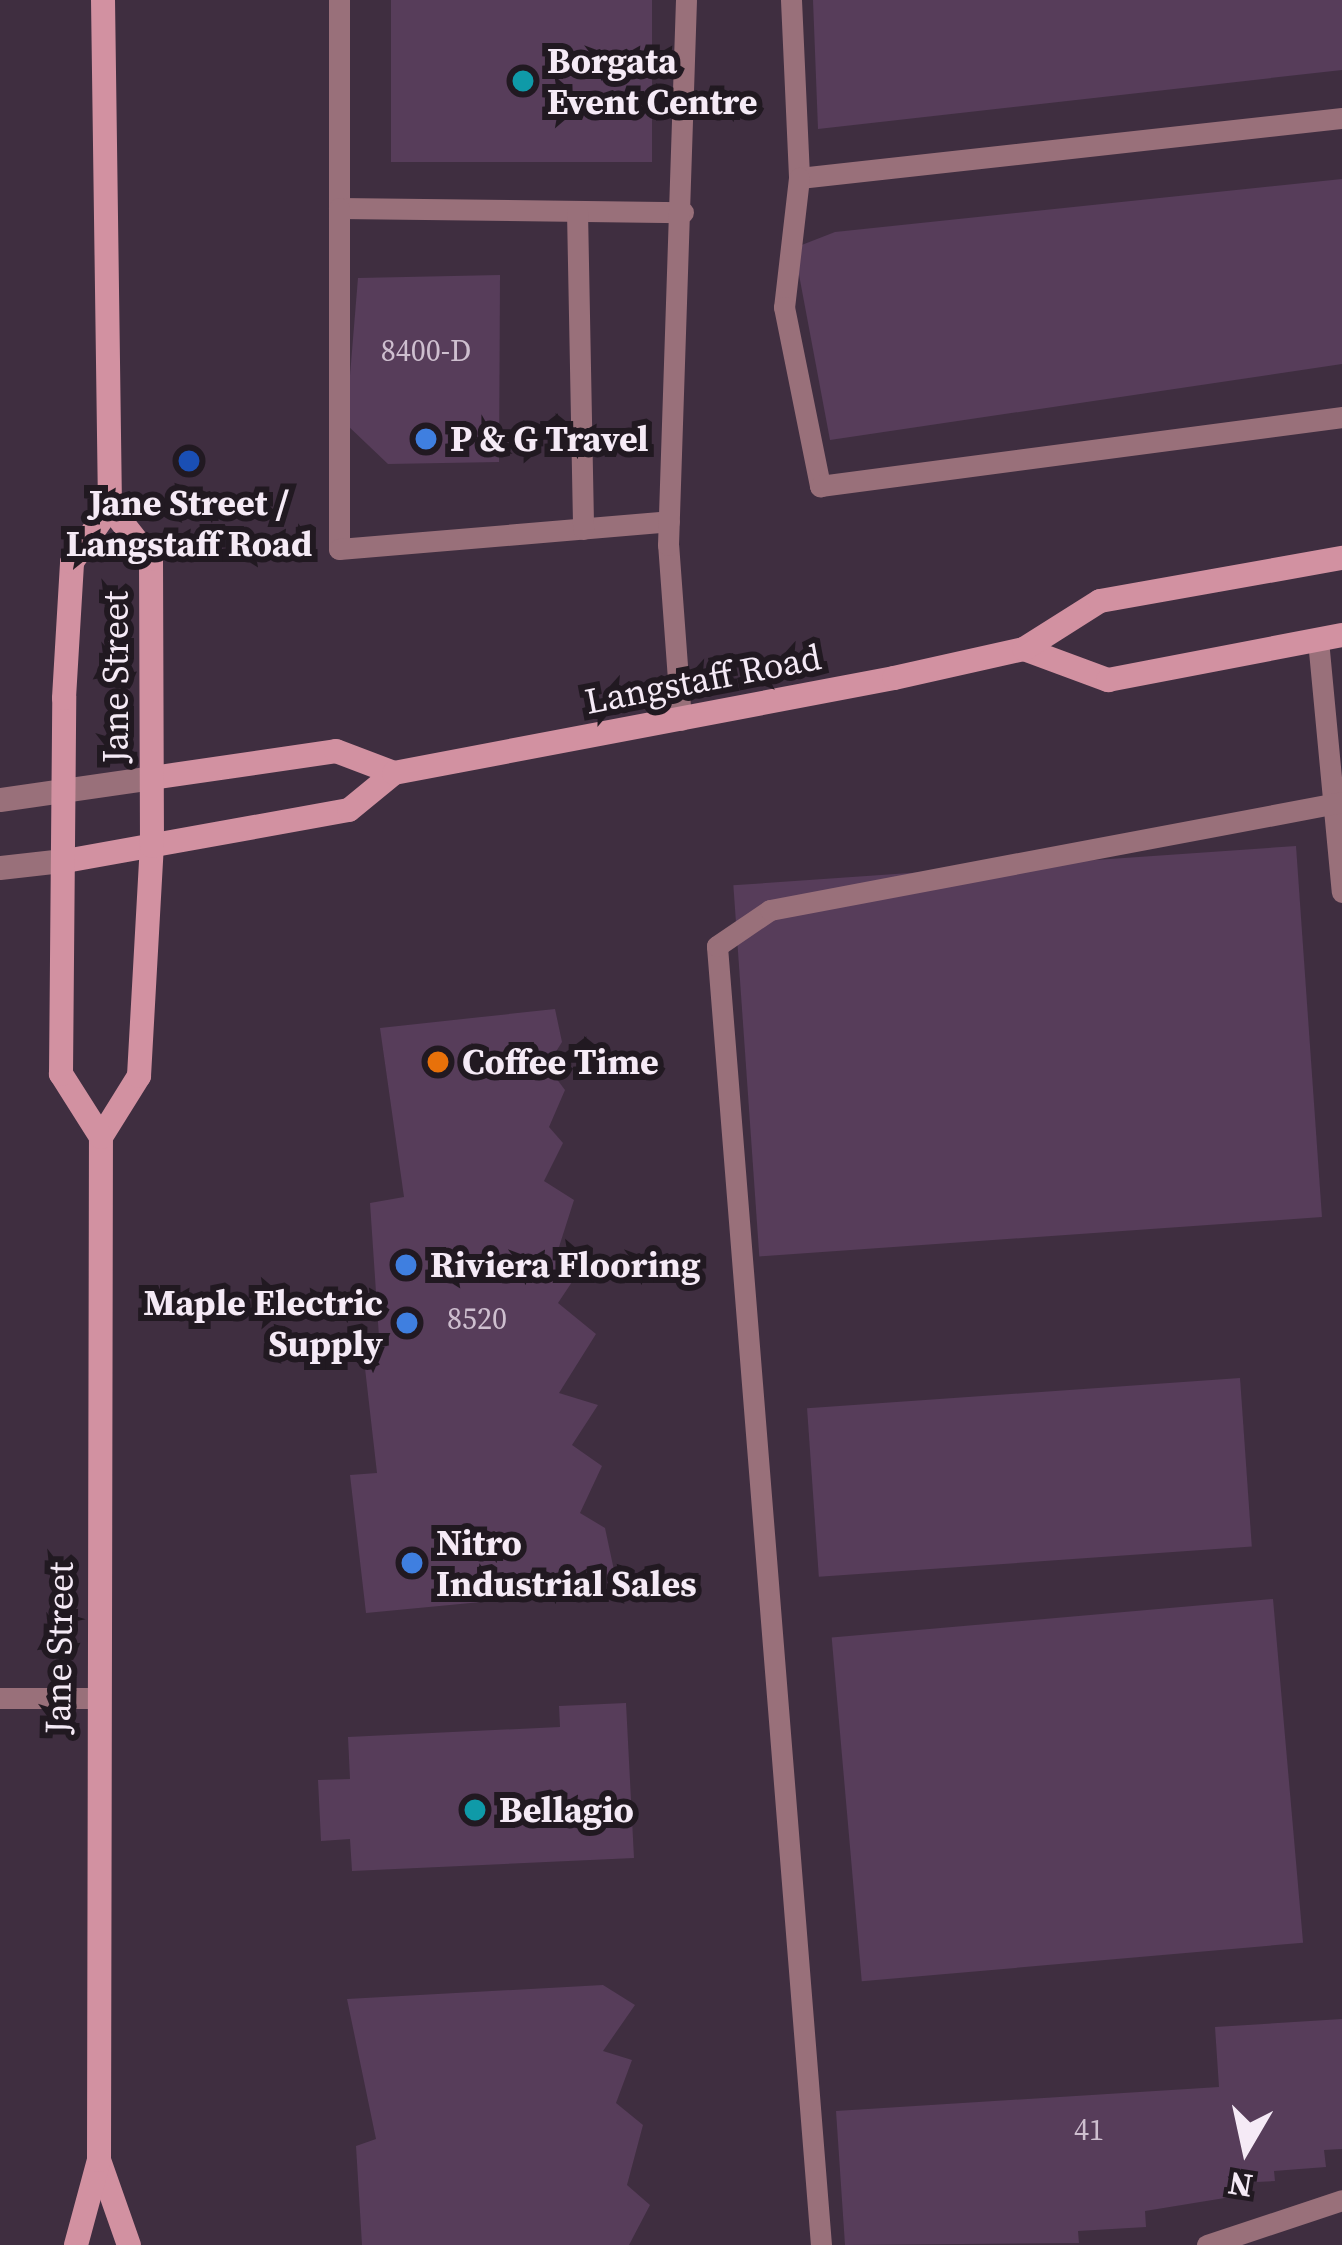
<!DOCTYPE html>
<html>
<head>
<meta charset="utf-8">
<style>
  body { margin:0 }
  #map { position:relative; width:1342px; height:2245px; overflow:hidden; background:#3f2e40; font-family:"Source Serif 4",serif }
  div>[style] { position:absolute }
  .building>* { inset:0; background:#573d5a; transform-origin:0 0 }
  .service>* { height:21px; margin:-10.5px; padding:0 10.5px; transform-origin:10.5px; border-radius:10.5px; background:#99707a }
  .tertiary>* { height:24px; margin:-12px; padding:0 12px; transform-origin:12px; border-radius:12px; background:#99707a }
  .secondary>* { height:24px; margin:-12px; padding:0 12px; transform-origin:12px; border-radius:12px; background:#d291a1 }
  .dots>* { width:33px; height:33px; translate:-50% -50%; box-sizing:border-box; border:6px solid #211921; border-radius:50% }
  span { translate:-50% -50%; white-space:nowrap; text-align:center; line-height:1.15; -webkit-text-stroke:12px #211921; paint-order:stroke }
  .number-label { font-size:30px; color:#cebfcf }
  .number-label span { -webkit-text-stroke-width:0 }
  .poi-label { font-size:36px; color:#f5eaf6; font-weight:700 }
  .left { translate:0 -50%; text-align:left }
  .right { translate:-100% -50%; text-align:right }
  .street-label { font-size:36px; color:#f5eaf6 }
  .north { position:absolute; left:1186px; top:2089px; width:120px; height:120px; -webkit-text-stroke:9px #211921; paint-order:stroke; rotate:189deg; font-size:33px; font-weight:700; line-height:48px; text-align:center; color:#f5eaf6 }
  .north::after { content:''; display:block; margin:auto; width:42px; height:54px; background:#f5eaf6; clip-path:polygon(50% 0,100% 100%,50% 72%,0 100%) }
</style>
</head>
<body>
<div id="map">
  <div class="building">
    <div style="left:391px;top:0;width:261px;height:162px"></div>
    <div style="clip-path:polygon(813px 0,1342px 0,1342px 70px,818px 129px)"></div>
    <div style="clip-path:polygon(1342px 179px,1342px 364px,830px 440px,794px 248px,835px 232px)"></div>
    <div style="clip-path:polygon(500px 275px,499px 462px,388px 464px,346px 424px,358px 278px)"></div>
    <div style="left:1296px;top:846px;width:372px;height:564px;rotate:86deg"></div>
    <div style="clip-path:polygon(555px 1009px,562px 1042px,547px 1066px,565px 1090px,549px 1127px,563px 1143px,544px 1181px,574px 1200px,559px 1247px,582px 1267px,558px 1303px,596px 1334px,559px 1393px,598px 1405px,572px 1445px,602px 1466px,580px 1513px,605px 1528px,618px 1589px,366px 1613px,350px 1475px,377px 1473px,362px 1342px,379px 1337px,370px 1203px,404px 1197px,380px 1028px)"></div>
    <div style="left:1240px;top:1378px;width:169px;height:434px;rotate:86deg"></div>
    <div style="left:1273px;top:1599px;width:345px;height:443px;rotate:85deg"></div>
    <div style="clip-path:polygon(626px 1703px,634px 1858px,352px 1871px,350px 1839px,321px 1841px,318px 1780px,350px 1779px,348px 1737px,560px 1727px,559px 1706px)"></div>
    <div style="clip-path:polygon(603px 1985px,635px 2005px,603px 2051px,632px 2060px,616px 2103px,643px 2125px,627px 2185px,650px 2205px,629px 2245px,362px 2245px,356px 2146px,376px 2139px,347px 1999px)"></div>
    <div style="clip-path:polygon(1342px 2019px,1342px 2149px,1324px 2150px,1326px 2167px,1274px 2171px,1275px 2181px,1236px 2183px,1237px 2196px,1145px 2211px,1146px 2227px,1078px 2231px,1079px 2243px,845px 2245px,836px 2111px,1219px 2087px,1215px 2027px)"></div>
  </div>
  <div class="service">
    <div style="left:339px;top:0;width:208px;rotate:90deg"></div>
    <div style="left:339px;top:208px;width:344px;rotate:0.7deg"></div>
    <div style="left:791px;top:0;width:178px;rotate:87.4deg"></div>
    <div style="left:1342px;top:118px;width:546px;rotate:173.69deg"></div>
    <div style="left:799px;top:178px;width:130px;rotate:96.6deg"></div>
    <div style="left:784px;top:307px;width:183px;rotate:78.6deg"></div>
    <div style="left:820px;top:486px;width:527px;rotate:-7.53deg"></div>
    <div style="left:339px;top:208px;width:341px;rotate:90deg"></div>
    <div style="left:339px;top:549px;width:331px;rotate:-4.8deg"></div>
    <div style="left:577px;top:211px;width:318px;rotate:88.9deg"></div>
    <div style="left:1318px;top:640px;width:253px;rotate:84.6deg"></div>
    <div style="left:681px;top:720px;width:175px;rotate:-94.2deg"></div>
    <div style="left:668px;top:545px;width:545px;rotate:-88.11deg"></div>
    <div style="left:0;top:1698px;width:94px"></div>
    <div style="left:821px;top:2245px;width:1303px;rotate:-94.58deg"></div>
    <div style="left:717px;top:946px;width:64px;rotate:-34.2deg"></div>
    <div style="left:770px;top:910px;width:582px;rotate:-10.69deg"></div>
    <div style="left:1207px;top:2245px;width:142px;rotate:-18.4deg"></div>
  </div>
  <div class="tertiary">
    <div style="left:0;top:800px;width:154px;rotate:-8.2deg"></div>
    <div style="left:0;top:868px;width:71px;rotate:-6.4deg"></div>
  </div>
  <div class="secondary">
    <div style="left:1024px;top:649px;width:90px;rotate:20.3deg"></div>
    <div style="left:1108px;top:680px;width:238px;rotate:-10.9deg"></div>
    <div style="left:152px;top:778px;width:186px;rotate:-8.3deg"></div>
    <div style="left:336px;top:751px;width:62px;rotate:20.8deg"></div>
    <div style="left:71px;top:860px;width:282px;rotate:-10.2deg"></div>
    <div style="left:349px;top:810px;width:58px;rotate:-39.4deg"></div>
    <div style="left:394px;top:773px;width:509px;rotate:-10.76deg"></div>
    <div style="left:894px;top:678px;width:133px;rotate:-12.6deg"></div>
    <div style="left:1024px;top:649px;width:90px;rotate:-32.3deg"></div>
    <div style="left:1100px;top:601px;width:246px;rotate:-10.1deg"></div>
    <div style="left:101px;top:1137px;width:72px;rotate:-58.1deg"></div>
    <div style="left:139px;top:1076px;width:230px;rotate:-86.8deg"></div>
    <div style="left:152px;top:846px;width:287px;rotate:-90.2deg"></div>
    <div style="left:151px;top:559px;width:66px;rotate:-128.3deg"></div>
    <div style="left:99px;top:2160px;width:90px;rotate:70.6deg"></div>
    <div style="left:76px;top:2245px;width:88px;rotate:-74.9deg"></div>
    <div style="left:99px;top:2160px;width:1023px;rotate:-89.89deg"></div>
    <div style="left:101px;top:1137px;width:75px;rotate:-122.4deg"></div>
    <div style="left:61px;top:1074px;width:376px;rotate:-89.5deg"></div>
    <div style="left:64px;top:698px;width:136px;rotate:-86.6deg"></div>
    <div style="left:72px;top:562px;width:67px;rotate:-55.4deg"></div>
    <div style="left:110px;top:507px;width:507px;rotate:-90.79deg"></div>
  </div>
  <div class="dots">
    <div style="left:523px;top:81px;background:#0f9aa8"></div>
    <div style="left:426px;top:439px;background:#3f7fe0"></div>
    <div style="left:189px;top:461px;background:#1a4fb4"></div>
    <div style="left:438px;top:1062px;background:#e8710a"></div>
    <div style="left:406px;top:1265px;background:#3f7fe0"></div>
    <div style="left:407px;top:1323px;background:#3f7fe0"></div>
    <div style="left:412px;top:1563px;background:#3f7fe0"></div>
    <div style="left:475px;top:1810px;background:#0f9aa8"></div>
  </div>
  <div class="number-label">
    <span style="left:426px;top:351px">8400-D</span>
    <span style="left:477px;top:1319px">8520</span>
    <span style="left:1089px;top:2130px">41</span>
  </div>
  <div class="poi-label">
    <span class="left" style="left:547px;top:81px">Borgata<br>Event Centre</span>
    <span class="left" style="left:450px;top:439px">P &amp; G Travel</span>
    <span style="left:189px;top:523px">Jane Street /<br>Langstaff Road</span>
    <span class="left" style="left:462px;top:1062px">Coffee Time</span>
    <span class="left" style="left:430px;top:1265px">Riviera Flooring</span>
    <span class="right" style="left:383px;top:1323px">Maple Electric<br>Supply</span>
    <span class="left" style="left:436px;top:1563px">Nitro<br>Industrial Sales</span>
    <span class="left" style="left:499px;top:1810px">Bellagio</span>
  </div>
  <div class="street-label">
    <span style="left:116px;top:677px;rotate:-90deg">Jane Street</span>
    <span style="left:703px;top:679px;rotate:-11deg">Langstaff Road</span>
    <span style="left:59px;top:1648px;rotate:-89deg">Jane Street</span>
  </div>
  <div class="north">N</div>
</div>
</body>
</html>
